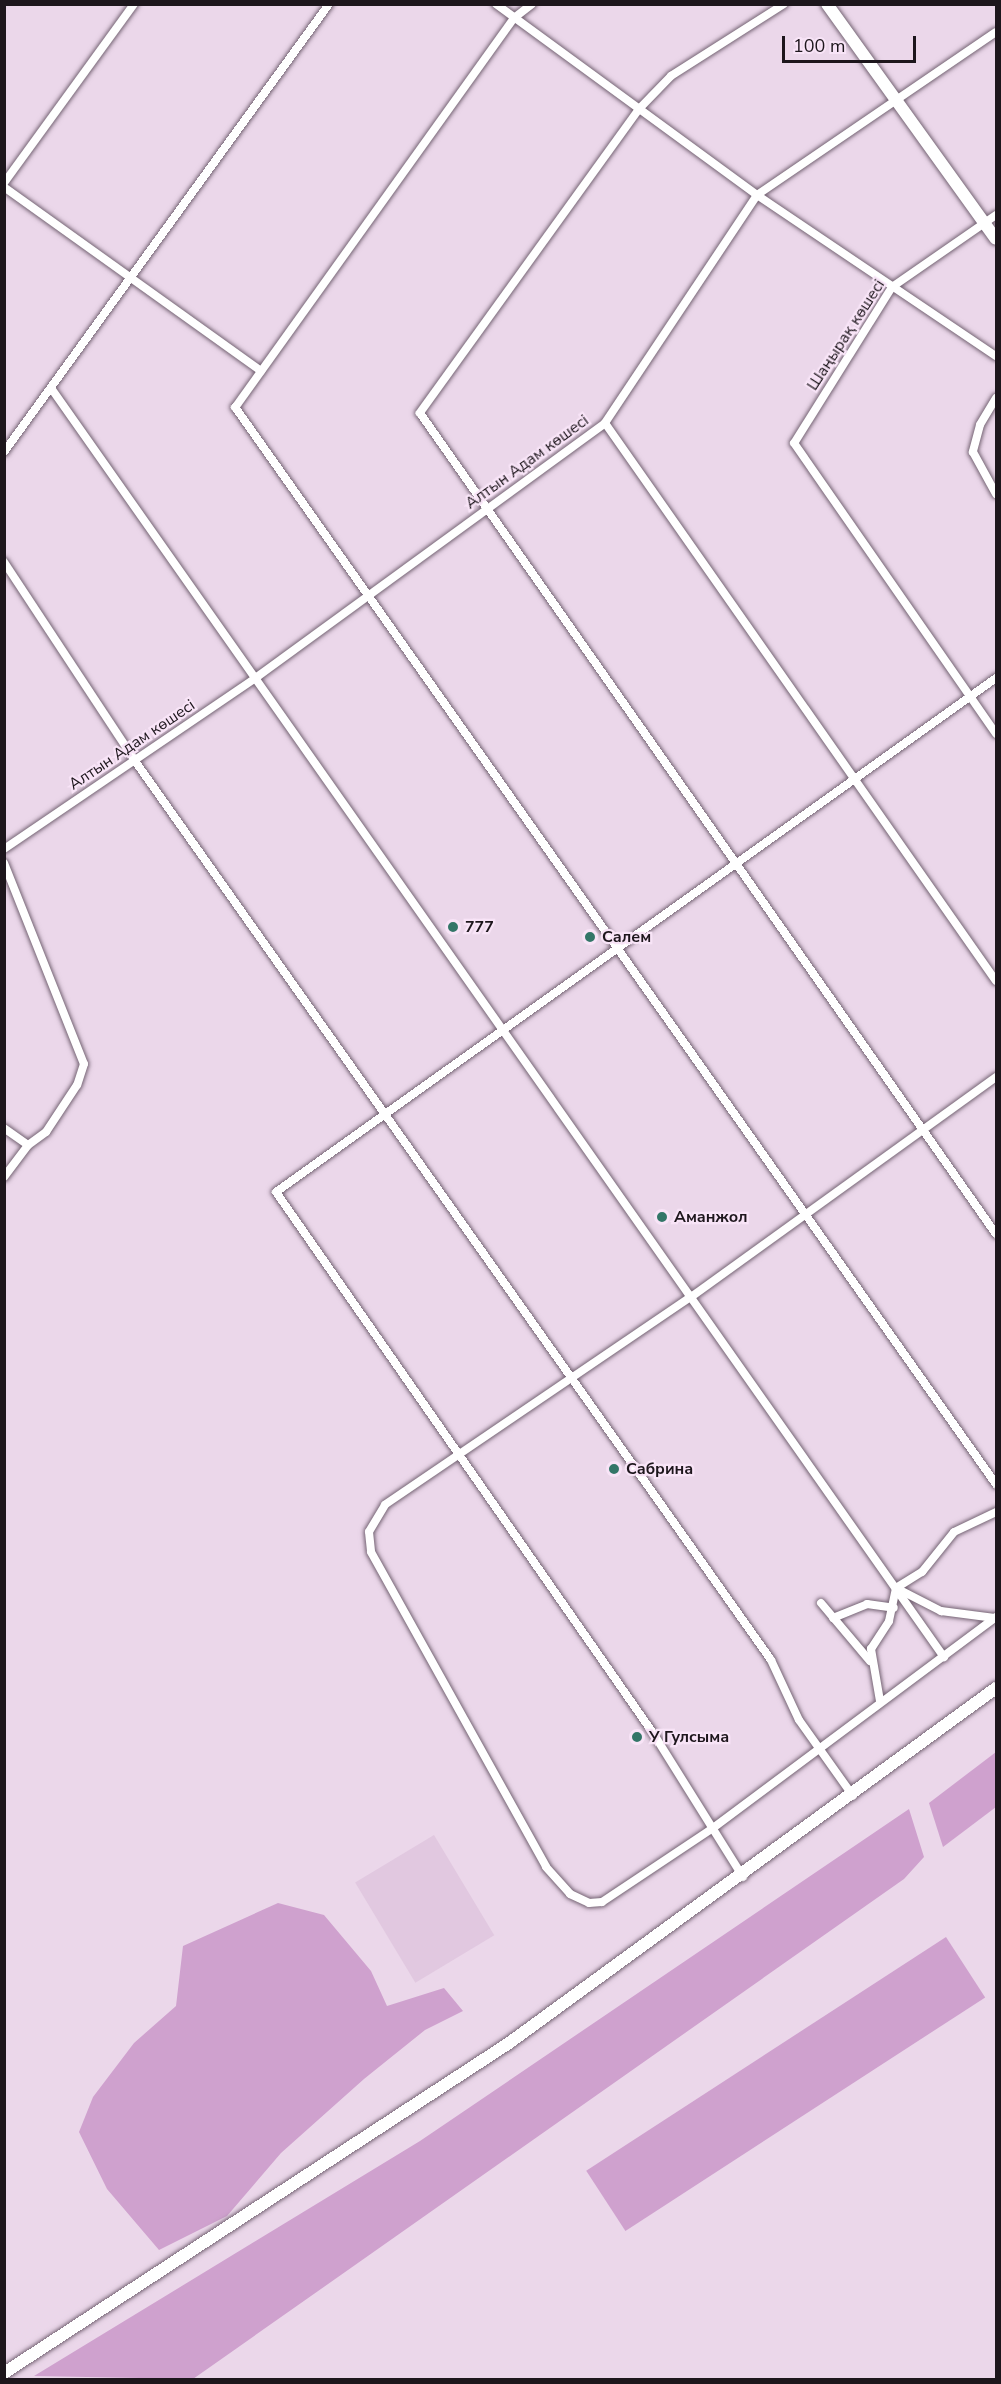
<!DOCTYPE html>
<html>
<head>
<meta charset="utf-8">
<style>
  body { margin:0 }
  #map { position:relative; width:1001px; height:2384px; overflow:hidden; background:#ebd7ea; font-family:"Nunito Sans",sans-serif }
  div>[style] { position:absolute }
  .built>* { inset:0; background:#e1c8e0; transform-origin:0 0 }
  .green>* { inset:0; background:#cfa1ce; transform-origin:0 0 }
  .roads { filter:drop-shadow(0 0 2px #756474) drop-shadow(0 0 2px #756474) }
  .street>* { height:8px; margin:-4px; padding:0 4px; transform-origin:4px; border-radius:4px; background:#fff }
  .secondary>* { height:12px; margin:-6px; padding:0 6px; transform-origin:6px; border-radius:6px; background:#fff }
  .dots>* { width:16px; height:16px; translate:-50% -50%; box-sizing:border-box; border:3px solid #f8e4f7; border-radius:50% }
  span { translate:-50% -50%; white-space:nowrap; text-align:center; line-height:1.15; -webkit-text-stroke:4.5px #f8e4f7; paint-order:stroke }
  .street-label { font-size:16px; color:#1d161c }
  .poi-label { font-size:16px; color:#1d161c; font-weight:700 }
  .left { translate:0 -50%; text-align:left }
  .frame { position:absolute; inset:0; border:6px solid #1d161c; pointer-events:none }
  .scale { position:absolute; left:782px; top:36px; width:134px; height:27px; box-sizing:border-box; border:3px solid #1d161c; border-top:0; padding-left:8px; font-size:18px; line-height:21px; white-space:nowrap; color:#1d161c; -webkit-text-stroke:4px #f8e4f7; paint-order:stroke }
</style>
</head>
<body>
<div id="map">
  <div class="built">
    <div style="left:434px;top:1835px;width:117px;height:92px;rotate:59deg"></div>
  </div>
  <div class="green">
    <div style="clip-path:polygon(996px 1752px,996px 1807px,943px 1847px,929px 1803px)"></div>
    <div style="clip-path:polygon(909px 1809px,924px 1857px,904px 1879px,193px 2379px,34px 2376px,420px 2141px)"></div>
    <div style="clip-path:polygon(278px 1903px,324px 1915px,371px 1971px,387px 2006px,444px 1988px,463px 2011px,425px 2030px,364px 2079px,281px 2153px,227px 2216px,159px 2250px,107px 2189px,79px 2132px,93px 2097px,134px 2043px,176px 2006px,183px 1946px)"></div>
    <div style="left:946px;top:1937px;width:72px;height:429px;rotate:57deg"></div>
  </div>
  <div class="roads">
    <div class="street">
      <div style="left:496px;top:4px;width:323px;rotate:36.2deg"></div>
      <div style="left:757px;top:195px;width:288px;rotate:34deg"></div>
      <div style="left:532px;top:4px;width:23px;rotate:142deg"></div>
      <div style="left:514px;top:18px;width:479px;rotate:125.6deg"></div>
      <div style="left:235px;top:407px;width:1319px;rotate:54.76deg"></div>
      <div style="left:784px;top:4px;width:134px;rotate:147.5deg"></div>
      <div style="left:671px;top:76px;width:46px;rotate:134.1deg"></div>
      <div style="left:639px;top:109px;width:375px;rotate:125.8deg"></div>
      <div style="left:420px;top:413px;width:1003px;rotate:54.95deg"></div>
      <div style="left:4px;top:183px;width:221px;rotate:-54deg"></div>
      <div style="left:4px;top:187px;width:316px;rotate:35.6deg"></div>
      <div style="left:996px;top:215px;width:126px;rotate:145.3deg"></div>
      <div style="left:892px;top:287px;width:184px;rotate:122.1deg"></div>
      <div style="left:794px;top:443px;width:354px;rotate:55.2deg"></div>
      <div style="left:51px;top:388px;width:1552px;rotate:54.87deg"></div>
      <div style="left:996px;top:398px;width:31px;rotate:121deg"></div>
      <div style="left:980px;top:425px;width:28px;rotate:105deg"></div>
      <div style="left:973px;top:452px;width:48px;rotate:61.3deg"></div>
      <div style="left:605px;top:423px;width:681px;rotate:54.98deg"></div>
      <div style="left:4px;top:452px;width:553px;rotate:-54.04deg"></div>
      <div style="left:4px;top:562px;width:238px;rotate:56.6deg"></div>
      <div style="left:135px;top:761px;width:1101px;rotate:54.72deg"></div>
      <div style="left:771px;top:1660px;width:66px;rotate:65deg"></div>
      <div style="left:799px;top:1720px;width:93px;rotate:54.6deg"></div>
      <div style="left:4px;top:849px;width:306px;rotate:-34.2deg"></div>
      <div style="left:257px;top:677px;width:431px;rotate:-36.1deg"></div>
      <div style="left:605px;top:423px;width:274px;rotate:-56.3deg"></div>
      <div style="left:757px;top:195px;width:289px;rotate:-34.3deg"></div>
      <div style="left:4px;top:863px;width:216px;rotate:68.3deg"></div>
      <div style="left:84px;top:1064px;width:22px;rotate:108deg"></div>
      <div style="left:77px;top:1085px;width:56px;rotate:123.4deg"></div>
      <div style="left:46px;top:1132px;width:22px;rotate:144deg"></div>
      <div style="left:28px;top:1145px;width:29px;rotate:-145deg"></div>
      <div style="left:996px;top:1077px;width:375px;rotate:144.2deg"></div>
      <div style="left:692px;top:1296px;width:371px;rotate:145.8deg"></div>
      <div style="left:385px;top:1505px;width:31px;rotate:121deg"></div>
      <div style="left:369px;top:1532px;width:20px;rotate:84deg"></div>
      <div style="left:371px;top:1552px;width:360px;rotate:60.9deg"></div>
      <div style="left:546px;top:1867px;width:36px;rotate:48deg"></div>
      <div style="left:570px;top:1894px;width:21px;rotate:25deg"></div>
      <div style="left:589px;top:1903px;width:13px;rotate:-4deg"></div>
      <div style="left:602px;top:1902px;width:133px;rotate:-33.7deg"></div>
      <div style="left:713px;top:1828px;width:353px;rotate:-36.7deg"></div>
      <div style="left:4px;top:1177px;width:40px;rotate:-53deg"></div>
      <div style="left:896px;top:1588px;width:31px;rotate:-32deg"></div>
      <div style="left:922px;top:1572px;width:51px;rotate:-51.3deg"></div>
      <div style="left:954px;top:1532px;width:47px;rotate:-25.5deg"></div>
      <div style="left:821px;top:1603px;width:76px;rotate:49.8deg"></div>
      <div style="left:833px;top:1618px;width:37px;rotate:-22deg"></div>
      <div style="left:867px;top:1604px;width:27px;rotate:8deg"></div>
      <div style="left:880px;top:1701px;width:53px;rotate:-99.8deg"></div>
      <div style="left:871px;top:1649px;width:33px;rotate:-57deg"></div>
      <div style="left:889px;top:1621px;width:34px;rotate:-78deg"></div>
      <div style="left:896px;top:1588px;width:51px;rotate:27.1deg"></div>
      <div style="left:941px;top:1611px;width:54px;rotate:7.4deg"></div>
      <div style="left:743px;top:1877px;width:170px;rotate:-122deg"></div>
      <div style="left:653px;top:1733px;width:659px;rotate:-124.87deg"></div>
      <div style="left:276px;top:1192px;width:885px;rotate:-35.52deg"></div>
    </div>
    <div class="secondary">
      <div style="left:827px;top:4px;width:289px;rotate:54.3deg"></div>
      <div style="left:4px;top:2373px;width:603px;rotate:-33.16deg"></div>
      <div style="left:509px;top:2043px;width:603px;rotate:-36.09deg"></div>
    </div>
  </div>
  <div class="dots">
    <div style="left:453px;top:927px;background:#337668"></div>
    <div style="left:590px;top:937px;background:#337668"></div>
    <div style="left:662px;top:1217px;background:#337668"></div>
    <div style="left:614px;top:1469px;background:#337668"></div>
    <div style="left:637px;top:1737px;background:#337668"></div>
  </div>
  <div class="street-label">
    <span style="left:846px;top:335px;rotate:-57deg">Шаңырақ көшесі</span>
    <span style="left:527px;top:462px;rotate:-36deg">Алтын Адам көшесі</span>
    <span style="left:132px;top:745px;rotate:-34deg">Алтын Адам көшесі</span>
  </div>
  <div class="poi-label">
    <span class="left" style="left:465px;top:927px">777</span>
    <span class="left" style="left:602px;top:937px">Салем</span>
    <span class="left" style="left:674px;top:1217px">Аманжол</span>
    <span class="left" style="left:626px;top:1469px">Сабрина</span>
    <span class="left" style="left:649px;top:1737px">У Гулсыма</span>
  </div>
  <div class="frame"></div>
  <div class="scale">100 m</div>
</div>
</body>
</html>
